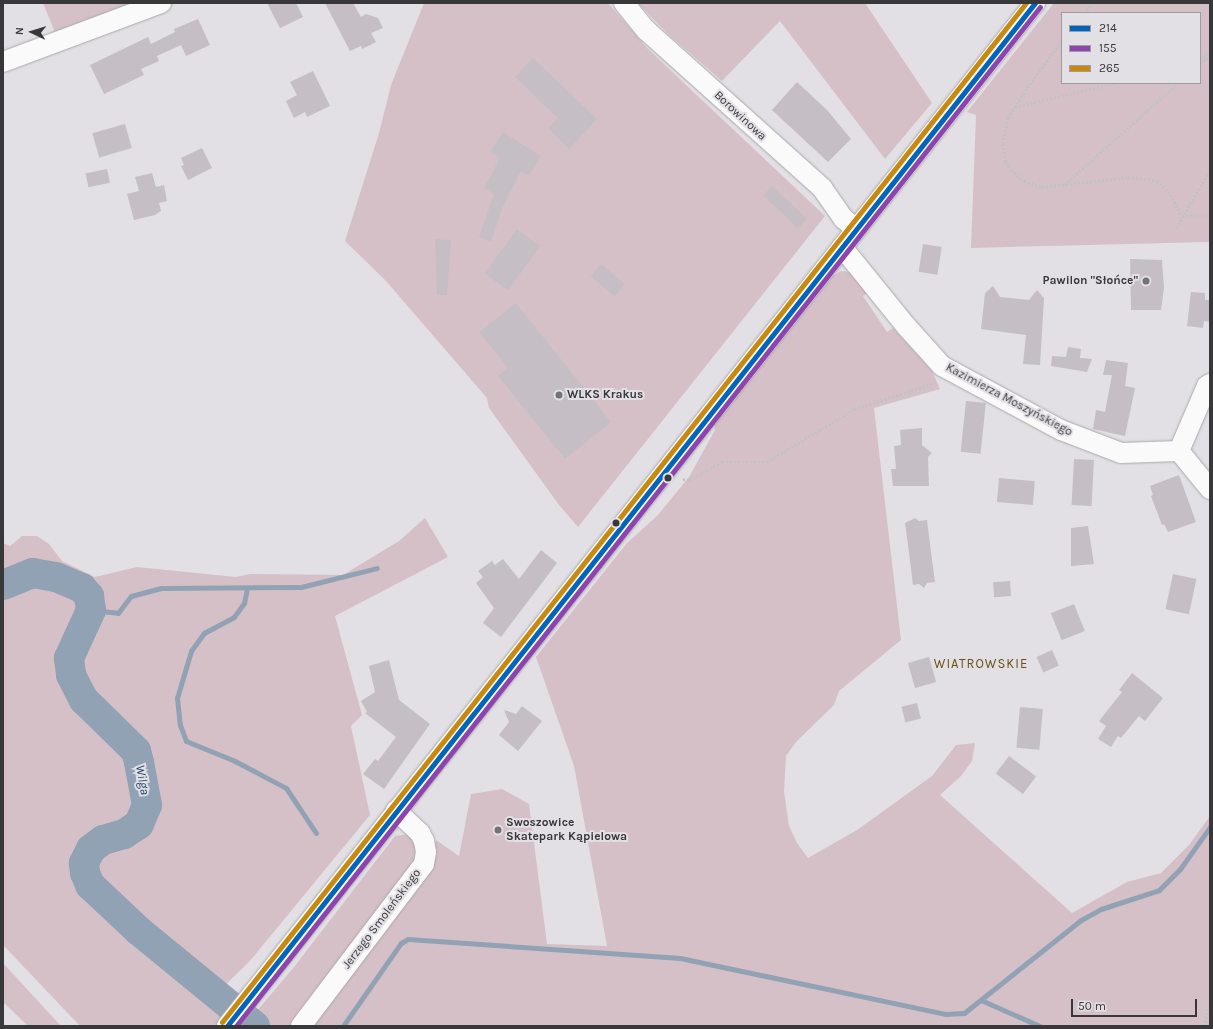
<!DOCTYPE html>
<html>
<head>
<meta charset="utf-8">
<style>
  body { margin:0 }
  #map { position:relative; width:1213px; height:1029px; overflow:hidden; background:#e2e0e4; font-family:Karla,sans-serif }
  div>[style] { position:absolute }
  .green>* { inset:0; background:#d6c0c7 }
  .stream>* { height:5px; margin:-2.5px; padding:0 2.5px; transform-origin:2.5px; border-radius:2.5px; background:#91a2b4 }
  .river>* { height:30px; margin:-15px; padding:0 15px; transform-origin:15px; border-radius:15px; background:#91a2b4 }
  .building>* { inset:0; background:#c5bec5; transform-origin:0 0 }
  .path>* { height:2.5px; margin-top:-1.25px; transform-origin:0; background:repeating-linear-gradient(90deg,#c2c2c3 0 2px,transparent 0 4px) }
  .roads { filter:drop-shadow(0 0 1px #a9a8ab) drop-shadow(0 0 1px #a9a8ab) }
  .minor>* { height:20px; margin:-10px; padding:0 10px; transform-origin:10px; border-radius:10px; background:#fbfafb }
  .bus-1>* { height:5px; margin:-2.5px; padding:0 2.5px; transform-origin:2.5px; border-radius:2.5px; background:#0065bd }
  .bus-2>* { height:5px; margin:-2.5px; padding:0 2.5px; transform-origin:2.5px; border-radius:2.5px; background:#8e44ad }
  .bus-3>* { height:5px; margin:-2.5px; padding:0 2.5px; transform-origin:2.5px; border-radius:2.5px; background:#c78a0e }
  .dots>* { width:11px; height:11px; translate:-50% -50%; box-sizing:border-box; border:2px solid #e2dfe5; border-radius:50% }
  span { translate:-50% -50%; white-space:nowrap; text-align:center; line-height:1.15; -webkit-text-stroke:4px #e2dfe5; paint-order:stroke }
  .street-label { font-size:12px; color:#383739 }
  .poi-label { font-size:12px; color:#383739; font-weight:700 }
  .right { translate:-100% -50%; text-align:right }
  .left { translate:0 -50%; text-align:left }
  .neighbourhood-label { font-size:13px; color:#6a5218; letter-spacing:1px }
  .water-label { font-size:13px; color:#1b4468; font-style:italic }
  .frame { position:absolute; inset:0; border:4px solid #383739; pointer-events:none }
  .legend { position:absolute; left:1061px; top:12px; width:140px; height:72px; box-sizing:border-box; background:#e2dfe5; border:1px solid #9e9ca0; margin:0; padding:5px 7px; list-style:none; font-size:12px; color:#383739 }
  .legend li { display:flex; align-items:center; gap:8px; height:20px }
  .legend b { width:20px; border:1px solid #9e9ca0 }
  .north { position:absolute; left:12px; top:12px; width:40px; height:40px; -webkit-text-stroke:3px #e2dfe5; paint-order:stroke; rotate:274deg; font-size:11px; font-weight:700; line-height:16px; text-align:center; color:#383739 }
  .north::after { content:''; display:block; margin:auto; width:14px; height:18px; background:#383739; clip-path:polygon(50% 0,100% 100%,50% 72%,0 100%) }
  .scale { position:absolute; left:1071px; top:999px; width:126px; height:18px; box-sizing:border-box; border:2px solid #383739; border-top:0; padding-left:5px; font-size:12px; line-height:14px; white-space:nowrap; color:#383739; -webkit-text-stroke:3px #e2dfe5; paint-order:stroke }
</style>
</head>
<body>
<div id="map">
  <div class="green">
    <div style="clip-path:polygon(43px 3px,139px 3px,56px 35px)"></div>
    <div style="clip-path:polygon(424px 3px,608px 3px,647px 48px,825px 216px,578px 527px,559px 505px,489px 408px,487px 398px,386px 281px,345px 241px,379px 133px,391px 85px)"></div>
    <div style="clip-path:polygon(638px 3px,865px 3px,932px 103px,885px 159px,780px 21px,722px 81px,667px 33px)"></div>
    <div style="clip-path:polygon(evenodd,1054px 3px,1210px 3px,1210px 242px,971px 248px,976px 115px,967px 112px,1054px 3px,1062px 13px,1200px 13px,1200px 83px,1062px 83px,1062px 13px)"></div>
    <div style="clip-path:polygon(841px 271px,851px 272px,867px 293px,863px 296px,887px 332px,893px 328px,932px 371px,940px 389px,874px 408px,901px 640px,839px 691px,834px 705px,796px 742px,786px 756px,784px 791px,789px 826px,797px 843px,808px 858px,857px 830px,932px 776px,956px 745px,975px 743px,972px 761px,961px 776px,940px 795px,1072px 913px,1127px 882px,1161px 873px,1189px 845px,1210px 816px,1210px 1026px,312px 1026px,431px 871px,436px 840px,459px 856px,471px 794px,502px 789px,529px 804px,547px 944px,607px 946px,574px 766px,536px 657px,627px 543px,658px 515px,689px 477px,715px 430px,714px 423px,831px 277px)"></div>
    <div style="clip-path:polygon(425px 518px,448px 557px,335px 616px,362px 715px,351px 726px,370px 815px,249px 962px,222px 988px,215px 999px,245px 1025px,294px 967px,395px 836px,410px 834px,416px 843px,416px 861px,290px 1026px,80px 1026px,3px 945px,3px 543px,10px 546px,22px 536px,37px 536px,49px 544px,62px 561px,95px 577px,137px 567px,236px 577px,250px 574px,343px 575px,399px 541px)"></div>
    <div style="clip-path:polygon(3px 963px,61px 1026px,28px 1026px,3px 1002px)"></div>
  </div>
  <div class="stream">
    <div style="left:247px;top:588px;width:15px;rotate:101deg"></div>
    <div style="left:244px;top:603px;width:17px;rotate:126deg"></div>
    <div style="left:234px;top:617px;width:34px;rotate:152deg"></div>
    <div style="left:204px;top:633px;width:22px;rotate:126deg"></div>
    <div style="left:191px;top:651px;width:49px;rotate:106.6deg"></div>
    <div style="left:177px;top:698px;width:27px;rotate:84deg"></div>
    <div style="left:180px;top:725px;width:17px;rotate:69deg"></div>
    <div style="left:186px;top:741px;width:53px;rotate:22.2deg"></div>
    <div style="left:235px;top:761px;width:58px;rotate:27.9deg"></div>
    <div style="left:286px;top:788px;width:54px;rotate:56.3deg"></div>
    <div style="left:91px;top:610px;width:27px;rotate:6deg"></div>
    <div style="left:118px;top:613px;width:21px;rotate:-53deg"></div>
    <div style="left:131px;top:596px;width:31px;rotate:-15deg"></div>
    <div style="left:161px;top:588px;width:140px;rotate:-0.4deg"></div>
    <div style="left:301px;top:587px;width:78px;rotate:-14deg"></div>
    <div style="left:983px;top:1001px;width:62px;rotate:23.7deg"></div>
    <div style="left:343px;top:1026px;width:101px;rotate:-55.1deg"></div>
    <div style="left:401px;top:943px;width:8px;rotate:-30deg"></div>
    <div style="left:408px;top:939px;width:273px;rotate:4deg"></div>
    <div style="left:680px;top:958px;width:272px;rotate:11.9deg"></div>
    <div style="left:946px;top:1014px;width:18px;rotate:-3deg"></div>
    <div style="left:964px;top:1013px;width:149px;rotate:-38.5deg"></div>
    <div style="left:1081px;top:920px;width:23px;rotate:-29deg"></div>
    <div style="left:1101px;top:909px;width:61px;rotate:-18.1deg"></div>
    <div style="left:1159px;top:890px;width:30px;rotate:-45deg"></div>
    <div style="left:1180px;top:869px;width:52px;rotate:-54.5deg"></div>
  </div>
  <div class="river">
    <div style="left:3px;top:585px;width:32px;rotate:-22deg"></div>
    <div style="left:33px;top:573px;width:23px;rotate:10deg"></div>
    <div style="left:56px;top:577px;width:28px;rotate:23deg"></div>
    <div style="left:82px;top:588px;width:11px;rotate:49deg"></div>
    <div style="left:89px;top:596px;width:14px;rotate:82deg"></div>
    <div style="left:91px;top:610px;width:53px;rotate:114.6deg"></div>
    <div style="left:69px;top:658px;width:17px;rotate:83deg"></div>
    <div style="left:71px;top:675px;width:28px;rotate:63deg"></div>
    <div style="left:84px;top:700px;width:73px;rotate:44.4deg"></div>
    <div style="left:136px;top:751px;width:11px;rotate:75deg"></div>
    <div style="left:139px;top:762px;width:44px;rotate:79.5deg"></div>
    <div style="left:147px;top:805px;width:21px;rotate:113deg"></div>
    <div style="left:139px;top:824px;width:18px;rotate:146deg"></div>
    <div style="left:124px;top:834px;width:22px;rotate:164deg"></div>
    <div style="left:103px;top:840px;width:15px;rotate:143deg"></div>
    <div style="left:91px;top:849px;width:16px;rotate:117deg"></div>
    <div style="left:84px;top:863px;width:10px;rotate:84deg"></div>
    <div style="left:85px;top:873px;width:13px;rotate:67deg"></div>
    <div style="left:90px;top:885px;width:67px;rotate:43.2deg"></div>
    <div style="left:139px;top:931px;width:150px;rotate:39.3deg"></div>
  </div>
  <div class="building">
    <div style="clip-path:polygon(267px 3px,296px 3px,303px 17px,280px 28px)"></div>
    <div style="clip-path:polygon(325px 3px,353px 3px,361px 17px,366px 14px,378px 18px,383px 28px,371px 33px,376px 42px,362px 49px,361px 46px,350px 51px)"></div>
    <div style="clip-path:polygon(198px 19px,210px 45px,186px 56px,181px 45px,157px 56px,159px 61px,141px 69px,144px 75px,104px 94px,90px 65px,148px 37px,151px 44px,175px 32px,174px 29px)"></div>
    <div style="clip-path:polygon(533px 58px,597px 119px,569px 149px,548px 128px,558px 118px,515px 77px)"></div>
    <div style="clip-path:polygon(313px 71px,330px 106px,307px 117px,305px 112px,294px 118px,286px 101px,297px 95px,290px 82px)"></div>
    <div style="clip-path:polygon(797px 82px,827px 110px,851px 139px,828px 162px,772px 110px)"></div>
    <div style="left:125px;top:124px;width:25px;height:34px;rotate:74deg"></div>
    <div style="clip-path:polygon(503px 132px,541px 156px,529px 176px,521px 171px,503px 206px,491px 242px,479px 237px,494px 194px,484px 188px,500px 158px,490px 152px)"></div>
    <div style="clip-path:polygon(202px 148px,212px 168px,188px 180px,181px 166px,184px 165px,181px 158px)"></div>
    <div style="left:107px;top:169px;width:14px;height:22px;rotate:78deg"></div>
    <div style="clip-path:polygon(152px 173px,156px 187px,164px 185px,167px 201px,159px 203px,161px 211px,155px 215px,134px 220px,127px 194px,139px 191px,135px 177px)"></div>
    <div style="left:772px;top:186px;width:48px;height:13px;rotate:43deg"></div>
    <div style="left:517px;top:229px;width:29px;height:55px;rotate:36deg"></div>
    <div style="clip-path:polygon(435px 239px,451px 240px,447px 295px,437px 295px)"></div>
    <div style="left:923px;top:244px;width:19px;height:28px;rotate:9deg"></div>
    <div style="clip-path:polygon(1130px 259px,1162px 260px,1164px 288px,1161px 310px,1131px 310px)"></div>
    <div style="left:601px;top:264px;width:31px;height:16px;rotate:40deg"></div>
    <div style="clip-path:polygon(993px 286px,1000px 297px,1029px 300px,1037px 290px,1044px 298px,1040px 365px,1023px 364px,1026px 335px,981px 329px,985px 293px)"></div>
    <div style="clip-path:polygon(1191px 292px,1205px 293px,1205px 300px,1210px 300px,1210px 322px,1204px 321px,1203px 328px,1187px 326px)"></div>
    <div style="clip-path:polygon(516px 303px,611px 422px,565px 459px,498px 376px,508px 368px,479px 332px)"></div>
    <div style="clip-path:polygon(1068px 347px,1081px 349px,1080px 358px,1092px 359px,1087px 372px,1051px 366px,1052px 356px,1066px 357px)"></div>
    <div style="clip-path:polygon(1106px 360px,1128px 363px,1125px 386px,1135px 388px,1125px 436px,1093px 429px,1096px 410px,1105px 412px,1112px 375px,1103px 375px)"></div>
    <div style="left:966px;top:401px;width:20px;height:51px;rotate:6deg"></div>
    <div style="clip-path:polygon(922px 428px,922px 445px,932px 453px,928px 457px,929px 486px,893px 486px,891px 469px,896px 469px,894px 446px,901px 445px,900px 430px)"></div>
    <div style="left:1074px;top:459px;width:20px;height:46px;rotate:3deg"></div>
    <div style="clip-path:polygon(1179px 475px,1196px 522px,1168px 532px,1164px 524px,1162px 525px,1151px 496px,1153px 495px,1150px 486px)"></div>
    <div style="left:999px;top:478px;width:36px;height:24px;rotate:5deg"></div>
    <div style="clip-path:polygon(915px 518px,919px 521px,927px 520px,932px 560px,935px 582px,927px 583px,924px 588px,919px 584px,913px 585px,908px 545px,905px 523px)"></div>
    <div style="clip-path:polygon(1088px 526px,1094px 564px,1071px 566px,1071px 528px)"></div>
    <div style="clip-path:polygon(541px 550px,557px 563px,501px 637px,483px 623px,494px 608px,476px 583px,483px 577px,478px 571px,492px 561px,495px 565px,503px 559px,519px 579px)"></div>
    <div style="left:1173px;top:574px;width:24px;height:36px;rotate:12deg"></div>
    <div style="left:1010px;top:581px;width:15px;height:17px;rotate:86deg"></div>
    <div style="left:1074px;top:604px;width:29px;height:25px;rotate:68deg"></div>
    <div style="left:1052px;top:650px;width:17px;height:17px;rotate:66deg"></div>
    <div style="left:929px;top:657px;width:26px;height:22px;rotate:74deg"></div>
    <div style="clip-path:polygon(389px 660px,399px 700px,430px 724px,384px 789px,363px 774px,375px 759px,378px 761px,396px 737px,365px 713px,367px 712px,361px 701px,375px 692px,369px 666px)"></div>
    <div style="clip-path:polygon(1132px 673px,1163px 698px,1145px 721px,1139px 716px,1121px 738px,1118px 736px,1111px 747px,1098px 739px,1106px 726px,1099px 721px,1122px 692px,1119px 690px)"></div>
    <div style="left:917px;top:703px;width:16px;height:16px;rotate:76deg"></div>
    <div style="clip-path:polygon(522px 706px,542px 721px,518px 751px,499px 735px,509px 722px,504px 710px,516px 714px)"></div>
    <div style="left:1020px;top:707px;width:23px;height:41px;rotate:5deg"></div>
    <div style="left:1009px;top:756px;width:34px;height:22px;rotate:37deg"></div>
  </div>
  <div class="path">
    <div style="left:1209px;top:3px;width:5px;rotate:79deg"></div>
    <div style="left:1084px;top:13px;width:13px;rotate:-48deg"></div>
    <div style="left:1062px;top:41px;width:56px;rotate:126.3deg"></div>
    <div style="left:1029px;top:86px;width:38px;rotate:123deg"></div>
    <div style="left:1008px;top:118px;width:26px;rotate:101deg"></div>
    <div style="left:1003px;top:144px;width:18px;rotate:81deg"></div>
    <div style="left:1006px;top:162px;width:9px;rotate:58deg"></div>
    <div style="left:1011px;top:170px;width:17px;rotate:40deg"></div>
    <div style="left:1024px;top:181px;width:19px;rotate:18deg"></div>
    <div style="left:1042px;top:187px;width:87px;rotate:-6.6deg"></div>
    <div style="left:1128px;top:177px;width:20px;rotate:6deg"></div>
    <div style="left:1148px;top:179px;width:9px;rotate:13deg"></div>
    <div style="left:1157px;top:181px;width:16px;rotate:40deg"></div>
    <div style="left:1169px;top:191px;width:28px;rotate:63deg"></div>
    <div style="left:1182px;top:216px;width:28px"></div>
    <div style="left:1200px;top:59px;width:12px;rotate:-31deg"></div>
    <div style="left:1200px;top:64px;width:13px;rotate:-39deg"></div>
    <div style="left:1015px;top:107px;width:104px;rotate:-13.4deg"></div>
    <div style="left:1064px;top:185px;width:153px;rotate:-41.8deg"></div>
    <div style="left:1176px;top:228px;width:67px;rotate:-59.6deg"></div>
    <div style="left:683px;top:479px;width:6px;rotate:9deg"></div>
    <div style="left:689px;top:480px;width:38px;rotate:-29deg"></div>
    <div style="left:722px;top:462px;width:45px"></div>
    <div style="left:767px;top:462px;width:102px;rotate:-31.3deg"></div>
    <div style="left:854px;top:409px;width:85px;rotate:-17.8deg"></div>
    <div style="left:1204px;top:1026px;width:25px;rotate:-76deg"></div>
  </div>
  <div class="roads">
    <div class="minor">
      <div style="left:624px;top:3px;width:35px;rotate:51deg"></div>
      <div style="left:646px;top:30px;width:237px;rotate:41.9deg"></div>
      <div style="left:822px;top:188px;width:38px;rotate:55deg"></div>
      <div style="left:844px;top:219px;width:16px;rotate:40deg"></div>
      <div style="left:3px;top:62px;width:169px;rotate:-20.5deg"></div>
      <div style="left:842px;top:247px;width:102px;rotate:51deg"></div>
      <div style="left:906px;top:326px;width:54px;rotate:48deg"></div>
      <div style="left:942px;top:366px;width:135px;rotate:28.3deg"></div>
      <div style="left:1061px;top:430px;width:64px;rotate:21deg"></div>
      <div style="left:1121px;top:453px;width:58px;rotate:-2deg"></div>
      <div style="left:1179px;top:451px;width:49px;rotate:50.8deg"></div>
      <div style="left:1179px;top:451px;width:71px;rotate:-66.7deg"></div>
      <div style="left:1207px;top:386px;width:4px;rotate:-34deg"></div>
      <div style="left:227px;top:1026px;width:1304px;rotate:-51.7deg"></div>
      <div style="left:301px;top:1026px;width:203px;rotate:-52.8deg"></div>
      <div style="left:424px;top:864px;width:12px;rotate:-81deg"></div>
      <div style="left:426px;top:852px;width:11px;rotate:-100deg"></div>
      <div style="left:424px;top:841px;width:9px;rotate:-117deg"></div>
      <div style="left:420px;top:833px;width:33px;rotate:-137deg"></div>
    </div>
  </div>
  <div class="bus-1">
    <div style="left:227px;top:1026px;width:1304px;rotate:-51.7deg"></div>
  </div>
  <div class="bus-2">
    <div style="left:236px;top:1026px;width:1298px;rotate:-51.73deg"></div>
  </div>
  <div class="bus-3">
    <div style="left:222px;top:1022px;width:1298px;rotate:-51.73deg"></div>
  </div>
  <div class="dots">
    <div style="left:1146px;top:281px;background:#747275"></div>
    <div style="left:559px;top:395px;background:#747275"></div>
    <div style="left:668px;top:478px;background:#383739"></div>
    <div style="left:616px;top:523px;background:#383739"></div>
    <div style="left:498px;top:830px;background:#747275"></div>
  </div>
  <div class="street-label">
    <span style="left:740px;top:116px;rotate:43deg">Borowinowa</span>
    <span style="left:1009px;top:400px;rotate:28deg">Kazimierza Moszyńskiego</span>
    <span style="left:382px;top:919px;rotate:-53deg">Jerzego Smoleńskiego</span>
  </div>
  <div class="poi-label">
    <span class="right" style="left:1138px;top:281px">Pawilon "Słońce"</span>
    <span class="left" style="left:567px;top:395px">WLKS Krakus</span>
    <span class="left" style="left:506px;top:830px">Swoszowice<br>Skatepark Kąpielowa</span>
  </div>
  <div class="neighbourhood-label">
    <span style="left:981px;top:664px">WIATROWSKIE</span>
  </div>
  <div class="water-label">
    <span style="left:142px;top:780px;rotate:80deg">Wilga</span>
  </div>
  <div class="frame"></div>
  <ul class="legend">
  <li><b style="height:5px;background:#0065bd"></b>214</li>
  <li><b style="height:5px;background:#8e44ad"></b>155</li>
  <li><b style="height:5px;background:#c78a0e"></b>265</li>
  </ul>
  <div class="north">N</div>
  <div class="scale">50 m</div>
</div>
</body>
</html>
